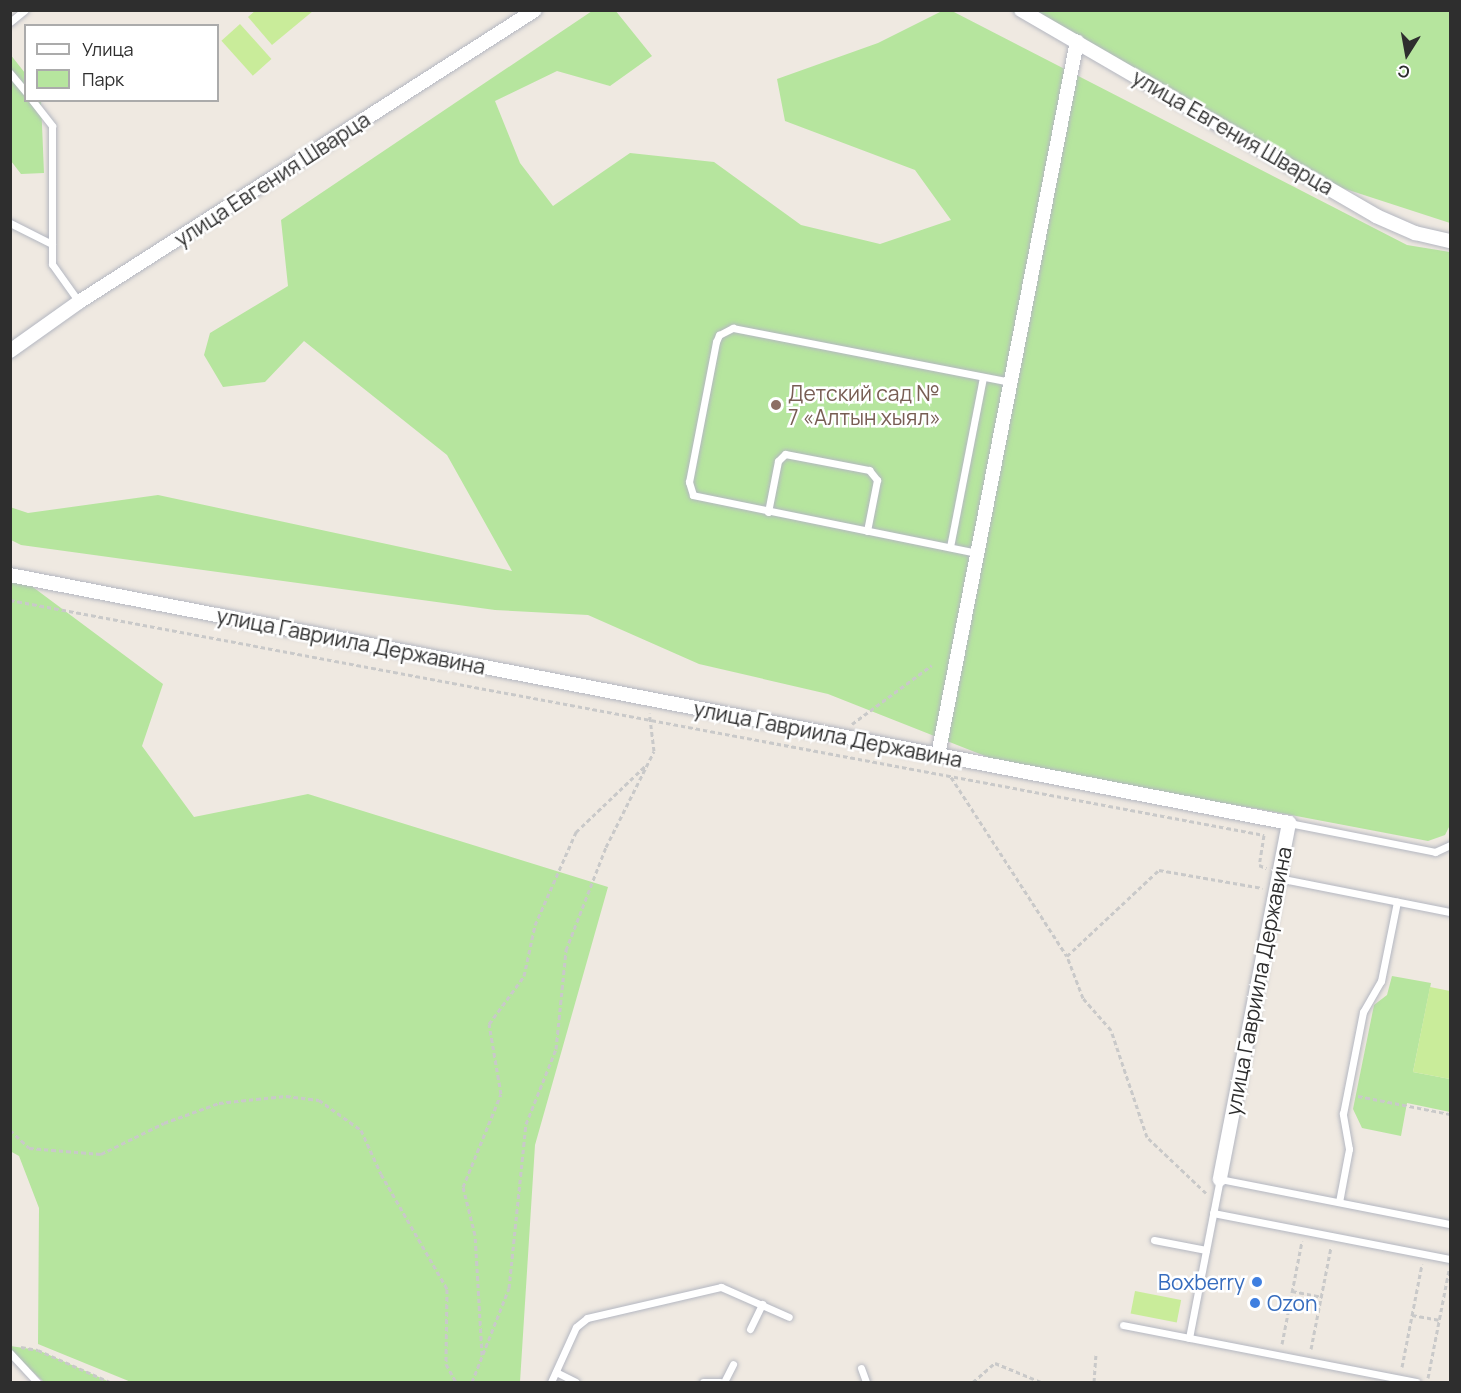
<!DOCTYPE html>
<html>
<head>
<meta charset="utf-8">
<style>
  body { margin:0 }
  #map { position:relative; width:1461px; height:1393px; overflow:hidden; background:#efe9e1; font-family:Manrope,sans-serif }
  div>[style] { position:absolute }
  .green>* { inset:0; background:#b6e59e }
  .pitch>* { inset:0; background:#c9ec9a; transform-origin:0 0 }
  .path>* { height:3px; margin-top:-1.5px; transform-origin:0; background:repeating-linear-gradient(90deg,#c9c9c9 0 4.5px,transparent 0 7.5px) }
  .roads { filter:drop-shadow(0 0 2px #b4b7c1) drop-shadow(0 0 2px #b4b7c1) }
  .service>* { height:7px; margin:-3.5px; padding:0 3.5px; transform-origin:3.5px; border-radius:3.5px; background:#fff }
  .minor>* { height:14px; margin:-7px; padding:0 7px; transform-origin:7px; border-radius:7px; background:#fff }
  .dots>* { width:16px; height:16px; translate:-50% -50%; box-sizing:border-box; border:3px solid #fff; border-radius:50% }
  span { translate:-50% -50%; white-space:nowrap; text-align:center; line-height:1.15; -webkit-text-stroke:5px #fff; paint-order:stroke }
  .street-label { font-size:21px; color:#2e2e2e }
  .education-label { font-size:21px; color:#785e54 }
  .left { translate:0 -50%; text-align:left }
  .shop-label { font-size:21px; color:#366cbe }
  .right { translate:-100% -50%; text-align:right }
  .frame { position:absolute; inset:0; border:12px solid #2e2e2e; pointer-events:none }
  .legend { position:absolute; left:24px; top:24px; width:195px; height:78px; box-sizing:border-box; background:#fff; border:2px solid #ababab; margin:0; padding:8px 10px; list-style:none; font-size:18px; color:#2e2e2e }
  .legend li { display:flex; align-items:center; gap:12px; height:30px }
  .legend b { width:30px; border:2px solid #ababab }
  .north { position:absolute; left:1377px; top:24px; width:60px; height:60px; -webkit-text-stroke:4px #fff; paint-order:stroke; rotate:191deg; font-size:16px; font-weight:700; line-height:24px; text-align:center; color:#2e2e2e }
  .north::after { content:''; display:block; margin:auto; width:21px; height:27px; background:#2e2e2e; clip-path:polygon(50% 0,100% 100%,50% 72%,0 100%) }
</style>
</head>
<body>
<div id="map">
  <div class="green">
    <div style="clip-path:polygon(615px 10px,652px 56px,610px 86px,557px 71px,495px 101px,520px 163px,553px 206px,630px 153px,714px 162px,801px 225px,880px 244px,951px 220px,915px 170px,785px 121px,777px 79px,878px 43px,942px 11px,952px 11px,1407px 245px,1450px 252px,1450px 825px,1445px 835px,1428px 841px,1254px 808px,1028px 773px,828px 694px,699px 664px,588px 615px,495px 610px,21px 545px,11px 540px,10px 507px,28px 513px,158px 495px,512px 571px,447px 455px,304px 341px,265px 382px,223px 387px,204px 355px,210px 333px,288px 286px,281px 220px,592px 11px)"></div>
    <div style="clip-path:polygon(1011px 11px,1450px 11px,1450px 223px,1330px 184px)"></div>
    <div style="clip-path:polygon(10px 54px,25px 73px,26px 100px,41px 101px,44px 173px,21px 174px,11px 161px)"></div>
    <div style="clip-path:polygon(10px 570px,163px 684px,142px 746px,194px 817px,308px 794px,608px 887px,535px 1145px,520px 1382px,131px 1382px,38px 1344px,39px 1208px,19px 1156px,10px 1151px)"></div>
    <div style="clip-path:polygon(1392px 976px,1431px 983px,1413px 1072px,1450px 1079px,1450px 1112px,1407px 1103px,1401px 1136px,1362px 1128px,1353px 1109px,1374px 1005px,1387px 995px)"></div>
    <div style="clip-path:polygon(10px 1346px,38px 1350px,110px 1382px,44px 1382px,11px 1352px)"></div>
  </div>
  <div class="pitch">
    <div style="clip-path:polygon(256px 10px,313px 10px,313px 11px,272px 45px,248px 17px)"></div>
    <div style="left:240px;top:24px;width:47px;height:25px;rotate:48deg"></div>
    <div style="clip-path:polygon(1430px 987px,1450px 991px,1450px 1079px,1413px 1072px)"></div>
    <div style="left:1135px;top:1291px;width:47px;height:23px;rotate:11deg"></div>
  </div>
  <div class="path">
    <div style="left:10px;top:600px;width:1276px;rotate:10.61deg"></div>
    <div style="left:1264px;top:835px;width:30px;rotate:99deg"></div>
    <div style="left:1259px;top:865px;width:8px;rotate:23deg"></div>
    <div style="left:852px;top:724px;width:99px;rotate:-36.4deg"></div>
    <div style="left:951px;top:777px;width:213px;rotate:57.1deg"></div>
    <div style="left:1358px;top:1096px;width:94px;rotate:11.1deg"></div>
    <div style="left:10px;top:1130px;width:26px;rotate:43deg"></div>
    <div style="left:29px;top:1148px;width:72px;rotate:4.8deg"></div>
    <div style="left:101px;top:1154px;width:70px;rotate:-26.2deg"></div>
    <div style="left:164px;top:1123px;width:59px;rotate:-20deg"></div>
    <div style="left:219px;top:1103px;width:67px;rotate:-6deg"></div>
    <div style="left:286px;top:1096px;width:33px;rotate:7deg"></div>
    <div style="left:319px;top:1100px;width:52px;rotate:35.5deg"></div>
    <div style="left:361px;top:1130px;width:48px;rotate:65.6deg"></div>
    <div style="left:381px;top:1174px;width:133px;rotate:60.1deg"></div>
    <div style="left:447px;top:1289px;width:75px;rotate:90.8deg"></div>
    <div style="left:446px;top:1364px;width:21px;rotate:61deg"></div>
    <div style="left:1206px;top:1193px;width:81px;rotate:-136.5deg"></div>
    <div style="left:1147px;top:1137px;width:113px;rotate:-108.6deg"></div>
    <div style="left:1111px;top:1030px;width:43px;rotate:-131.2deg"></div>
    <div style="left:1083px;top:998px;width:45px;rotate:-110.9deg"></div>
    <div style="left:1067px;top:956px;width:126px;rotate:-43.1deg"></div>
    <div style="left:1159px;top:870px;width:105px;rotate:9.9deg"></div>
    <div style="left:1292px;top:1291px;width:31px;rotate:11deg"></div>
    <div style="left:1412px;top:1315px;width:27px;rotate:10deg"></div>
    <div style="left:1282px;top:1344px;width:105px;rotate:-79deg"></div>
    <div style="left:21px;top:1347px;width:17px;rotate:10deg"></div>
    <div style="left:38px;top:1350px;width:79px;rotate:24deg"></div>
    <div style="left:1311px;top:1349px;width:104px;rotate:-78.9deg"></div>
    <div style="left:482px;top:1355px;width:120px;rotate:-93.3deg"></div>
    <div style="left:475px;top:1235px;width:49px;rotate:-104deg"></div>
    <div style="left:463px;top:1187px;width:100px;rotate:-67.8deg"></div>
    <div style="left:501px;top:1094px;width:71px;rotate:-99.7deg"></div>
    <div style="left:489px;top:1024px;width:59px;rotate:-53.9deg"></div>
    <div style="left:524px;top:976px;width:52px;rotate:-77.8deg"></div>
    <div style="left:535px;top:925px;width:102px;rotate:-66.2deg"></div>
    <div style="left:576px;top:832px;width:95px;rotate:-43.7deg"></div>
    <div style="left:1402px;top:1367px;width:105px;rotate:-79deg"></div>
    <div style="left:1428px;top:1378px;width:110px;rotate:-79deg"></div>
    <div style="left:472px;top:1382px;width:101px;rotate:-68.5deg"></div>
    <div style="left:509px;top:1288px;width:165px;rotate:-84.1deg"></div>
    <div style="left:526px;top:1124px;width:81px;rotate:-68.2deg"></div>
    <div style="left:556px;top:1049px;width:100px;rotate:-84.2deg"></div>
    <div style="left:566px;top:950px;width:110px;rotate:-68.8deg"></div>
    <div style="left:606px;top:847px;width:107px;rotate:-63.4deg"></div>
    <div style="left:654px;top:751px;width:38px;rotate:-97deg"></div>
    <div style="left:973px;top:1382px;width:29px;rotate:-41deg"></div>
    <div style="left:995px;top:1363px;width:50px;rotate:22.4deg"></div>
    <div style="left:1094px;top:1382px;width:27px;rotate:-86deg"></div>
  </div>
  <div class="roads">
    <div class="service">
      <div style="left:10px;top:22px;width:19px;rotate:-39deg"></div>
      <div style="left:10px;top:73px;width:25px;rotate:50deg"></div>
      <div style="left:32px;top:100px;width:33px;rotate:52deg"></div>
      <div style="left:52px;top:126px;width:138px;rotate:90deg"></div>
      <div style="left:52px;top:264px;width:47px;rotate:54.6deg"></div>
      <div style="left:10px;top:223px;width:47px;rotate:26.6deg"></div>
      <div style="left:768px;top:512px;width:52px;rotate:-78.9deg"></div>
      <div style="left:778px;top:461px;width:10px;rotate:-45deg"></div>
      <div style="left:785px;top:454px;width:86px;rotate:10.8deg"></div>
      <div style="left:869px;top:470px;width:13px;rotate:51deg"></div>
      <div style="left:877px;top:480px;width:52px;rotate:101.1deg"></div>
      <div style="left:950px;top:547px;width:173px;rotate:-79deg"></div>
      <div style="left:977px;top:553px;width:290px;rotate:-168.5deg"></div>
      <div style="left:693px;top:495px;width:14px;rotate:-107deg"></div>
      <div style="left:689px;top:482px;width:143px;rotate:-79.1deg"></div>
      <div style="left:716px;top:342px;width:8px;rotate:-67deg"></div>
      <div style="left:719px;top:335px;width:16px;rotate:-27deg"></div>
      <div style="left:733px;top:328px;width:282px;rotate:11deg"></div>
      <div style="left:1289px;top:823px;width:149px;rotate:11.2deg"></div>
      <div style="left:1435px;top:852px;width:17px;rotate:-25deg"></div>
      <div style="left:1278px;top:878px;width:175px;rotate:11.2deg"></div>
      <div style="left:1339px;top:1202px;width:54px;rotate:-79.3deg"></div>
      <div style="left:1349px;top:1149px;width:36px;rotate:-100deg"></div>
      <div style="left:1343px;top:1114px;width:104px;rotate:-78.9deg"></div>
      <div style="left:1363px;top:1012px;width:36px;rotate:-60deg"></div>
      <div style="left:1381px;top:981px;width:81px;rotate:-78.6deg"></div>
      <div style="left:1213px;top:1213px;width:241px;rotate:11deg"></div>
      <div style="left:1154px;top:1240px;width:53px;rotate:10.9deg"></div>
      <div style="left:1123px;top:1325px;width:299px;rotate:11deg"></div>
      <div style="left:750px;top:1329px;width:28px;rotate:-64deg"></div>
      <div style="left:1189px;top:1338px;width:162px;rotate:-79deg"></div>
      <div style="left:1220px;top:1179px;width:234px;rotate:11.1deg"></div>
      <div style="left:10px;top:1353px;width:40px;rotate:47deg"></div>
      <div style="left:861px;top:1368px;width:15px;rotate:70deg"></div>
      <div style="left:556px;top:1372px;width:22px;rotate:27deg"></div>
      <div style="left:551px;top:1382px;width:60px;rotate:-65.6deg"></div>
      <div style="left:576px;top:1327px;width:14px;rotate:-39deg"></div>
      <div style="left:587px;top:1318px;width:138px;rotate:-13deg"></div>
      <div style="left:721px;top:1287px;width:74px;rotate:23.8deg"></div>
      <div style="left:703px;top:1382px;width:17px"></div>
      <div style="left:724px;top:1382px;width:20px;rotate:-63deg"></div>
    </div>
    <div class="minor">
      <div style="left:1021px;top:10px;width:410px;rotate:30.1deg"></div>
      <div style="left:1376px;top:216px;width:43px;rotate:23.6deg"></div>
      <div style="left:1415px;top:233px;width:36px;rotate:13deg"></div>
      <div style="left:10px;top:351px;width:85px;rotate:-35.4deg"></div>
      <div style="left:79px;top:302px;width:541px;rotate:-32.63deg"></div>
      <div style="left:10px;top:575px;width:1303px;rotate:10.97deg"></div>
      <div style="left:1289px;top:823px;width:363px;rotate:101deg"></div>
      <div style="left:938px;top:755px;width:727px;rotate:-78.98deg"></div>
    </div>
  </div>
  <div class="dots">
    <div style="left:776px;top:405px;background:#8d6e63"></div>
    <div style="left:1257px;top:1282px;background:#3f7fe0"></div>
    <div style="left:1255px;top:1303px;background:#3f7fe0"></div>
  </div>
  <div class="street-label">
    <span style="left:1233px;top:132px;rotate:30deg">улица Евгения Шварца</span>
    <span style="left:272px;top:179px;rotate:-33deg">улица Евгения Шварца</span>
    <span style="left:351px;top:641px;rotate:11deg">улица Гавриила Державина</span>
    <span style="left:828px;top:734px;rotate:11deg">улица Гавриила Державина</span>
    <span style="left:1258px;top:981px;rotate:-79deg">улица Гавриила Державина</span>
  </div>
  <div class="education-label">
    <span class="left" style="left:788px;top:405px">Детский сад №<br>7 «Алтын хыял»</span>
  </div>
  <div class="shop-label">
    <span class="right" style="left:1245px;top:1282px">Boxberry</span>
    <span class="left" style="left:1267px;top:1303px">Ozon</span>
  </div>
  <div class="frame"></div>
  <ul class="legend">
  <li><b style="height:8px;background:#fff"></b>Улица</li>
  <li><b style="height:16px;background:#b6e59e"></b>Парк</li>
  </ul>
  <div class="north">С</div>
</div>
</body>
</html>
